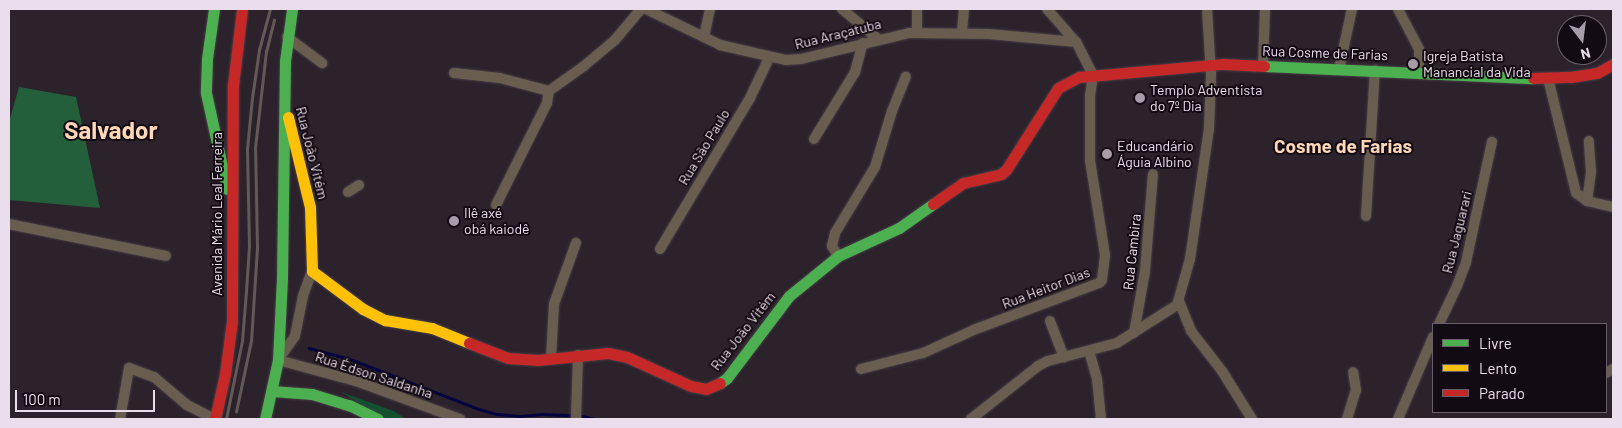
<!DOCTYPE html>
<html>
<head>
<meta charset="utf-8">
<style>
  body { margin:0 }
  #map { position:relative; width:1622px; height:428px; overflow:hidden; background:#2c222c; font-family:Barlow,sans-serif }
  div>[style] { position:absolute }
  .green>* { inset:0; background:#12512f }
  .forest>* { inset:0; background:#245f3c }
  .stream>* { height:2.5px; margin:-1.25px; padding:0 1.25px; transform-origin:1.25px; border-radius:1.25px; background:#040341 }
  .roads { filter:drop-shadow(0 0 1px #463d46) drop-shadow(0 0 1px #463d46) }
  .street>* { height:10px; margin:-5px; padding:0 5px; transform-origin:5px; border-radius:5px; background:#695d4f }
  .fast>* { height:11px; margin:-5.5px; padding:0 5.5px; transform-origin:5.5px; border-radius:5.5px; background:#4caf50 }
  .slow>* { height:11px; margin:-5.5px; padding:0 5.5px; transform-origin:5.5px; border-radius:5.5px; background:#ffc107 }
  .jam>* { height:11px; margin:-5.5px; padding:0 5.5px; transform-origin:5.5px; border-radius:5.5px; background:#c62828 }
  .rail>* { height:2.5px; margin:-1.25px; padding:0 1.25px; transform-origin:1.25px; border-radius:1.25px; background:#635957 }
  .dots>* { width:14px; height:14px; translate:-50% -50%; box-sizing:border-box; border:2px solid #130b13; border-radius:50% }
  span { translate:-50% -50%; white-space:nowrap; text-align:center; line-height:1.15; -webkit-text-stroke:4px #130b13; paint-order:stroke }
  .street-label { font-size:14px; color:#ebdeec }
  .poi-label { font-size:14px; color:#ebdeec }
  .left { translate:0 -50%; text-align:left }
  .district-label { font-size:19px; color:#fed6b8; font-weight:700 }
  .town-label { font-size:24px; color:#fed6b8; font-weight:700 }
  .frame { position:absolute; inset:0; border:10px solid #ebdeec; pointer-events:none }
  .legend { position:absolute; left:1432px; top:323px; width:175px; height:90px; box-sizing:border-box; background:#130b13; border:1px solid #695f6a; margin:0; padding:6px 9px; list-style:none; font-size:15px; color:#ebdeec }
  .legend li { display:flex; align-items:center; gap:10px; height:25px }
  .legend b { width:25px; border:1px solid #695f6a }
  .north { position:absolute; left:1557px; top:15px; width:50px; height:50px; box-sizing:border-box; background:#130b13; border:1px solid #695f6a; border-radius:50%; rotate:165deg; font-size:14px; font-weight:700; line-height:20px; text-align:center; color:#ebdeec }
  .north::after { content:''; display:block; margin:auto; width:18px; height:22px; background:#a89ca9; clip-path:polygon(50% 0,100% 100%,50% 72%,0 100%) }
  .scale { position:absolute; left:15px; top:390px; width:140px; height:22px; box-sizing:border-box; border:2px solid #ebdeec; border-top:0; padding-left:6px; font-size:15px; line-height:18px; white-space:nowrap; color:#ebdeec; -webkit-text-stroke:4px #130b13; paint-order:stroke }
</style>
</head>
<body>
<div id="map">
  <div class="green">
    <div style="clip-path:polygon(341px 392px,394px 411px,406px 419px,384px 419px)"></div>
  </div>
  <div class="forest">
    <div style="clip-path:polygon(19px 87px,76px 97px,100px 208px,9px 200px,9px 122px)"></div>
  </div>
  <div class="stream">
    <div style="left:309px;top:348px;width:42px;rotate:15deg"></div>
    <div style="left:350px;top:359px;width:138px;rotate:21.2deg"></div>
    <div style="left:479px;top:409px;width:19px;rotate:16deg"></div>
    <div style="left:497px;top:414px;width:23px;rotate:5deg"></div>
    <div style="left:520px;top:416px;width:21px;rotate:-5deg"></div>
    <div style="left:541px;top:414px;width:32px;rotate:2deg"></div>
    <div style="left:578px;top:415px;width:18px;rotate:13deg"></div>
  </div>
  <div class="roads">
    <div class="street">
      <div style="left:646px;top:9px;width:82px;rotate:25.9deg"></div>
      <div style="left:720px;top:45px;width:68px;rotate:12.8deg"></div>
      <div style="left:786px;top:60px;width:15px;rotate:-4deg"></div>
      <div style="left:801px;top:59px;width:111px;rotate:-13.5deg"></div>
      <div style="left:909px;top:33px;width:80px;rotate:0.7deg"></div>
      <div style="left:989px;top:34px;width:87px;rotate:5.3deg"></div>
      <div style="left:842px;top:9px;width:47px;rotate:39.8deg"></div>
      <div style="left:1398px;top:9px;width:45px;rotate:62.3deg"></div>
      <div style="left:1419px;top:49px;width:23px;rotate:90deg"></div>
      <div style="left:962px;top:32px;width:23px;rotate:-85deg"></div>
      <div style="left:917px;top:33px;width:24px;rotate:-90deg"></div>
      <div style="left:287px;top:37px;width:44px;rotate:36.6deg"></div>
      <div style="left:704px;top:37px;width:29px;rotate:-78deg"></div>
      <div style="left:1263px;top:66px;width:57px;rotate:-88deg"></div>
      <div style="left:1339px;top:69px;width:61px;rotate:-77.8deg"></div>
      <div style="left:454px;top:73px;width:46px;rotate:6.2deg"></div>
      <div style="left:500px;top:78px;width:51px;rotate:14.9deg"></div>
      <div style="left:1548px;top:78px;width:118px;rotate:76.3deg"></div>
      <div style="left:1576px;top:193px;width:14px;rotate:36deg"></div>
      <div style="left:1587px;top:201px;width:27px;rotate:13deg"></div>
      <div style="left:549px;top:91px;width:43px;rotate:-35.5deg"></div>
      <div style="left:584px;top:66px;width:40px;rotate:-40deg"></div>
      <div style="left:615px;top:40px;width:40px;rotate:-50deg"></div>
      <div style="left:814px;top:139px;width:79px;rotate:-58.5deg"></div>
      <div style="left:855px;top:72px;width:30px;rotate:-75deg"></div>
      <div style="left:348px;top:192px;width:13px;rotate:-32deg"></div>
      <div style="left:1587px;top:201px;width:29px;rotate:-82deg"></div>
      <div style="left:1591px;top:172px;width:31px;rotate:-94deg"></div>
      <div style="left:496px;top:205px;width:114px;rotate:-63.4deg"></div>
      <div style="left:547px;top:103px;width:12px;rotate:-81deg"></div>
      <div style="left:1366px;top:216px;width:146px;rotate:-86.5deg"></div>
      <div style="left:9px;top:224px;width:160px;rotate:11.5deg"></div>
      <div style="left:660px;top:249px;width:176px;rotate:-59.2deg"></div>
      <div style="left:750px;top:98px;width:44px;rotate:-64.6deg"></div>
      <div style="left:838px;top:256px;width:12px;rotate:-121deg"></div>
      <div style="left:832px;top:246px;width:13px;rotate:-77deg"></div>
      <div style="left:835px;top:233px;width:77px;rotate:-58.8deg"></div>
      <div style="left:875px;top:167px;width:59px;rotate:-73.1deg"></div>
      <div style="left:892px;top:111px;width:37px;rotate:-68deg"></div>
      <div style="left:312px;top:271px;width:27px;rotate:110deg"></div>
      <div style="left:303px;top:296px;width:41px;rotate:101.3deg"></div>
      <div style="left:295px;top:336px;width:29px;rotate:125deg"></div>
      <div style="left:278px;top:360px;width:81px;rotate:15.1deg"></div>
      <div style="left:356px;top:381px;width:111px;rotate:20.1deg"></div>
      <div style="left:1179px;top:301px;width:32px;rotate:68deg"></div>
      <div style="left:1191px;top:331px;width:51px;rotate:52.2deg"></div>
      <div style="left:1222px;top:371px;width:57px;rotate:58deg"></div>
      <div style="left:1050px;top:321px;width:39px;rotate:69deg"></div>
      <div style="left:1439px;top:324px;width:42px;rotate:-64.7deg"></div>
      <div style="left:1457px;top:286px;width:26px;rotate:-69deg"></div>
      <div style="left:1466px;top:262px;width:123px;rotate:-77.8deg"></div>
      <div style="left:1134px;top:333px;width:63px;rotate:-79.9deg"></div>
      <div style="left:1145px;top:271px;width:97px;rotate:-85.3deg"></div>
      <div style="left:1089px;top:351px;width:29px;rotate:74deg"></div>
      <div style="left:1097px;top:379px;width:40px;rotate:84.3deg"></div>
      <div style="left:551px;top:359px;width:55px;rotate:-86.9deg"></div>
      <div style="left:554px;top:304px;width:65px;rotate:-70.2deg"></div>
      <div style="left:861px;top:369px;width:64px;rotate:-14.5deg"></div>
      <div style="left:923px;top:353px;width:58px;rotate:-24.4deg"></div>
      <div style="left:976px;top:329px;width:131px;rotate:-20.5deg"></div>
      <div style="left:1099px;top:283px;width:4px;rotate:-45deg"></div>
      <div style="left:1102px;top:280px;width:25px;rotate:-83deg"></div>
      <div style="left:1105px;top:255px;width:96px;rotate:-99deg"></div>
      <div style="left:1090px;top:160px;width:64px;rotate:-90deg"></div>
      <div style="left:1090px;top:96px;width:21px;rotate:-82deg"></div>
      <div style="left:1093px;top:75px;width:37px;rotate:-117deg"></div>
      <div style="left:1076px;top:42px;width:44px;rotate:-131.3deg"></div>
      <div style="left:1606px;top:373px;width:8px;rotate:-30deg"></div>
      <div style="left:120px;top:419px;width:52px;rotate:-80deg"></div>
      <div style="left:129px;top:368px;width:27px;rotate:20deg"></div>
      <div style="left:154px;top:377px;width:43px;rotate:40.3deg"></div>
      <div style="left:187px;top:405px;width:30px;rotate:27deg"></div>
      <div style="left:576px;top:419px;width:64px;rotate:-88.2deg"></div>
      <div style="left:971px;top:419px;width:85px;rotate:-38.3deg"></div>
      <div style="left:1038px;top:366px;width:11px;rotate:-27deg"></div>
      <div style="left:1048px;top:361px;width:71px;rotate:-14.6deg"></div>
      <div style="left:1117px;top:343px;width:71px;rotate:-32.3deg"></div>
      <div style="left:1177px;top:305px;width:48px;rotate:-74.2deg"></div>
      <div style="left:1190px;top:259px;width:131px;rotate:-81.7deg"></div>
      <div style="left:1209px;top:129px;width:55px;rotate:-87.9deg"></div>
      <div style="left:1211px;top:74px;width:65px;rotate:-93.5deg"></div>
      <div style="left:1347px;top:419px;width:30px;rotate:-73deg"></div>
      <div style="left:1356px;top:390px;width:18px;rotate:-99deg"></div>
      <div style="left:1398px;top:419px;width:89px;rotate:-66.9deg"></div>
    </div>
    <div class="fast">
      <div style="left:214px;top:9px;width:50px;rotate:98deg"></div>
      <div style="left:207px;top:59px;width:34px;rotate:92deg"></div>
      <div style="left:206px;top:93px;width:98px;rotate:77.7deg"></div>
      <div style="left:1264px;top:66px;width:269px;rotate:2.6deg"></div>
      <div style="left:720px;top:383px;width:9px;rotate:-36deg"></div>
      <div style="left:727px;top:378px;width:103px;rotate:-52.9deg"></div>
      <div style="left:789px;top:296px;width:63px;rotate:-39.2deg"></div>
      <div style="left:838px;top:256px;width:67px;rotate:-24.7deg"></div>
      <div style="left:899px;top:228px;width:42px;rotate:-35.2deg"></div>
      <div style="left:272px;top:391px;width:40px;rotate:4.3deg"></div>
      <div style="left:312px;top:394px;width:39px;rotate:17deg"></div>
      <div style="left:349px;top:405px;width:32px;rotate:26deg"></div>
      <div style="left:265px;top:419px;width:60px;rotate:-77.6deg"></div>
      <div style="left:278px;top:360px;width:83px;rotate:-87.2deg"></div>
      <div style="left:282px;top:277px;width:216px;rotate:-89.2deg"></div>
      <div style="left:285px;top:61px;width:52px;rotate:-82.3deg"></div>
    </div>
    <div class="slow">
      <div style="left:288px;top:117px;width:93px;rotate:76.3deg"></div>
      <div style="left:310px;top:207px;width:64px;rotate:88.2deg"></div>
      <div style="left:312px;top:271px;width:64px;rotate:36.7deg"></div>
      <div style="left:363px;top:309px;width:25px;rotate:27deg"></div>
      <div style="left:385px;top:320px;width:48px;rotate:9.7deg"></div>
      <div style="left:432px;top:328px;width:40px;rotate:22deg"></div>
    </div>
    <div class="jam">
      <div style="left:1533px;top:78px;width:38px;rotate:-2deg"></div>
      <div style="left:1571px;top:77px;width:26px;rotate:-9deg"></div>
      <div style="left:1597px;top:73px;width:18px;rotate:-29deg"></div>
      <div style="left:933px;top:204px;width:37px;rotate:-35deg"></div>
      <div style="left:963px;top:183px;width:39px;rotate:-13deg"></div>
      <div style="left:1001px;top:174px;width:6px;rotate:-39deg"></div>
      <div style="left:1006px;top:170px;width:97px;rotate:-57.6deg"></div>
      <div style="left:1058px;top:88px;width:24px;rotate:-28deg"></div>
      <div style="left:1079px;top:77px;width:145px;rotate:-5.2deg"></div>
      <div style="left:1223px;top:64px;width:41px;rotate:2.8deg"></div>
      <div style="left:469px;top:343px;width:42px;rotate:21deg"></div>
      <div style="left:508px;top:358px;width:30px;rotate:4deg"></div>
      <div style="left:538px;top:360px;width:70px;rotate:-5.7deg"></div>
      <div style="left:608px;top:353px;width:19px;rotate:12deg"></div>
      <div style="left:627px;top:357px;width:70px;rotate:24.4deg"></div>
      <div style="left:691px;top:386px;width:15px;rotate:11deg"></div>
      <div style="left:706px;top:389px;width:15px;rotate:-23deg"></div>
      <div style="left:215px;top:419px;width:46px;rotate:-77.5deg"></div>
      <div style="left:225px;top:374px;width:53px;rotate:-82.5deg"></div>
      <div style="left:232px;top:321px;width:236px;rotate:-89.8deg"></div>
      <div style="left:233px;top:85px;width:77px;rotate:-83.2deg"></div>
    </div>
  </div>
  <div class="rail">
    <div style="left:236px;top:412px;width:73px;rotate:-78.1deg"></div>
    <div style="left:251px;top:341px;width:93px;rotate:-86.3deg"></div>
    <div style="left:257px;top:248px;width:100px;rotate:-91.1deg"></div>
    <div style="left:255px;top:148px;width:97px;rotate:-83.5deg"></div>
    <div style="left:266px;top:52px;width:33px;rotate:-76deg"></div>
    <div style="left:226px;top:419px;width:80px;rotate:-78.4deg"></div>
    <div style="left:242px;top:341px;width:50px;rotate:-85.4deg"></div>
    <div style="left:246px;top:291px;width:45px;rotate:-86.2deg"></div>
    <div style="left:249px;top:246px;width:97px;rotate:-91.2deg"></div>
    <div style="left:247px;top:149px;width:51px;rotate:-84.4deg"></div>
    <div style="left:252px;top:98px;width:49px;rotate:-81.7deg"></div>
    <div style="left:259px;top:50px;width:42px;rotate:-75deg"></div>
  </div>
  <div class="dots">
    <div style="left:1413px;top:64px;background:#a89ca9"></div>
    <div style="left:1140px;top:98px;background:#a89ca9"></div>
    <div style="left:1107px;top:154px;background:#a89ca9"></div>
    <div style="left:454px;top:221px;background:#a89ca9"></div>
  </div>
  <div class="street-label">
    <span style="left:838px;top:34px;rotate:-14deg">Rua Araçatuba</span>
    <span style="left:1325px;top:53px;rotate:2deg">Rua Cosme de Farias</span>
    <span style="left:704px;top:147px;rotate:-59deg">Rua São Paulo</span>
    <span style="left:312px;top:153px;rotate:76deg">Rua João Vitém</span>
    <span style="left:217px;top:214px;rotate:-90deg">Avenida Mário Leal Ferreira</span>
    <span style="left:1457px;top:232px;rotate:-76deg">Rua Jaguarari</span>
    <span style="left:1132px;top:252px;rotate:-84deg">Rua Cambira</span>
    <span style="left:1046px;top:288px;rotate:-21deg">Rua Heitor Dias</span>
    <span style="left:743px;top:331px;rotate:-52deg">Rua João Vitém</span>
    <span style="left:374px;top:375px;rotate:18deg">Rua Édson Saldanha</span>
  </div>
  <div class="poi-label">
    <span class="left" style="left:1423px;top:64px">Igreja Batista<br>Manancial da Vida</span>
    <span class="left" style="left:1150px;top:98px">Templo Adventista<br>do 7º Dia</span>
    <span class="left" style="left:1117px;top:154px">Educandário<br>Águia Albino</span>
    <span class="left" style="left:464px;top:221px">Ilê axé<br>obá kaiodê</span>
  </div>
  <div class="district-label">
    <span style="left:1343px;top:146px">Cosme de Farias</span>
  </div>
  <div class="town-label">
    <span style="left:111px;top:130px">Salvador</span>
  </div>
  <div class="frame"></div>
  <ul class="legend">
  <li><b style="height:6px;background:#4caf50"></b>Livre</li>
  <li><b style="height:6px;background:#ffc107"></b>Lento</li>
  <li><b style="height:6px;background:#c62828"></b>Parado</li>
  </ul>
  <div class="north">N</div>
  <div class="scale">100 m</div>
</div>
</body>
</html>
